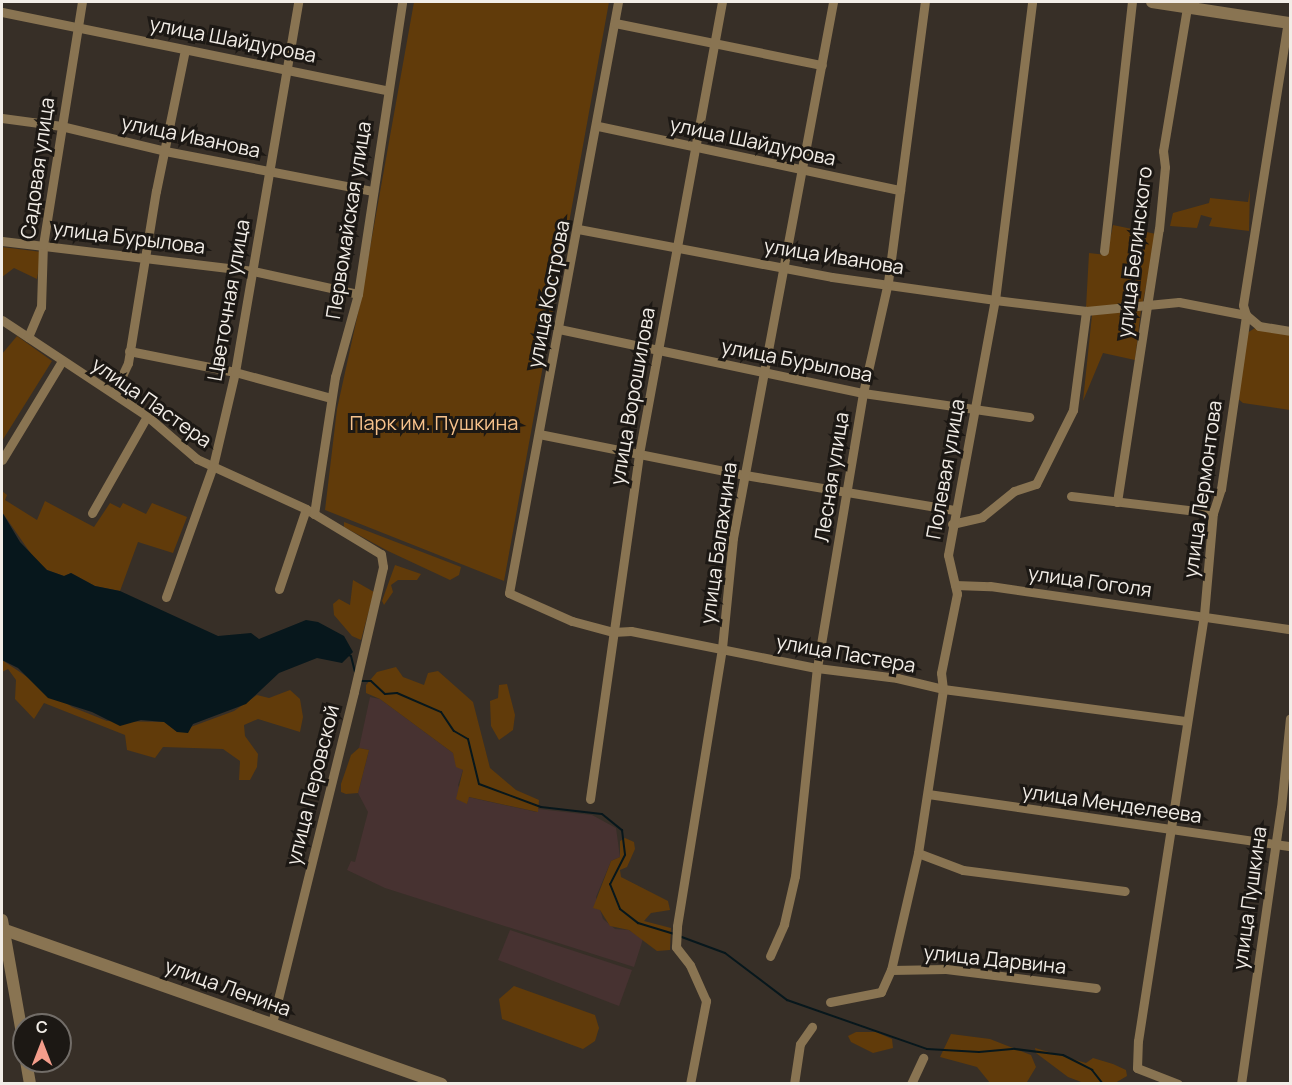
<!DOCTYPE html>
<html>
<head>
<meta charset="utf-8">
<style>
  body { margin:0 }
  #map { position:relative; width:1292px; height:1085px; overflow:hidden; background:#372f27; font-family:Manrope,sans-serif }
  div>[style] { position:absolute }
  .industrial>* { inset:0; background:#473231 }
  .green>* { inset:0; background:#613b0a }
  .water>* { inset:0; background:#07171c }
  .stream>* { height:2px; margin:-1px; padding:0 1px; transform-origin:1px; border-radius:1px; background:#07171c }
  .minor>* { height:9px; margin:-4.5px; padding:0 4.5px; transform-origin:4.5px; border-radius:4.5px; background:#897452 }
  .tertiary>* { height:12px; margin:-6px; padding:0 6px; transform-origin:6px; border-radius:6px; background:#897452 }
  span { translate:-50% -50%; white-space:nowrap; text-align:center; line-height:1.15; -webkit-text-stroke:6px #1c1814; paint-order:stroke }
  .street-label { font-size:20px; color:#f2ede7 }
  .park-label { font-size:20px; color:#f7c28c }
  .frame { position:absolute; inset:0; border:3px solid #f2ede7; pointer-events:none }
  .north { position:absolute; left:12px; top:1013px; width:60px; height:60px; box-sizing:border-box; background:#1c1814; border:2px solid #726d68; border-radius:50%; rotate:0deg; font-size:16px; font-weight:700; line-height:24px; text-align:center; color:#f2ede7 }
  .north::after { content:''; display:block; margin:auto; width:21px; height:27px; background:#f49d8b; clip-path:polygon(50% 0,100% 100%,50% 72%,0 100%) }
</style>
</head>
<body>
<div id="map">
  <div class="industrial">
    <div style="clip-path:polygon(370px 697px,380px 699px,453px 753px,457px 766px,463px 770px,458px 785px,467px 804px,468px 797px,537px 812px,538px 809px,592px 815px,616px 828px,620px 857px,611px 861px,596px 897px,603px 919px,615px 929px,629px 930px,643px 939px,634px 967px,385px 888px,347px 870px,351px 861px,355px 862px,368px 812px,358px 793px,369px 750px,359px 748px)"></div>
    <div style="clip-path:polygon(510px 930px,632px 970px,619px 1006px,498px 960px)"></div>
  </div>
  <div class="green">
    <div style="clip-path:polygon(414px 2px,609px 2px,504px 581px,325px 510px,337px 409px,360px 304px)"></div>
    <div style="clip-path:polygon(1250px 189px,1249px 231px,1209px 226px,1212px 218px,1201px 215px,1197px 228px,1170px 226px,1173px 213px,1209px 203px,1210px 198px,1248px 202px)"></div>
    <div style="clip-path:polygon(1113px 225px,1156px 234px,1143px 302px,1086px 308px,1089px 253px,1107px 255px)"></div>
    <div style="clip-path:polygon(2px 247px,42px 252px,37px 279px,14px 268px,2px 277px)"></div>
    <div style="clip-path:polygon(1141px 310px,1135px 360px,1103px 353px,1083px 401px,1092px 315px)"></div>
    <div style="clip-path:polygon(1255px 328px,1290px 333px,1290px 410px,1243px 403px,1236px 397px,1247px 333px)"></div>
    <div style="clip-path:polygon(17px 336px,52px 361px,2px 441px,2px 354px)"></div>
    <div style="clip-path:polygon(2px 491px,7px 495px,5px 500px,37px 520px,45px 501px,94px 527px,110px 503px,120px 508px,123px 503px,146px 514px,152px 503px,187px 517px,173px 553px,138px 542px,120px 591px,95px 586px,71px 573px,64px 576px,47px 570px,36px 561px,2px 512px)"></div>
    <div style="clip-path:polygon(344px 522px,461px 567px,459px 575px,450px 580px,388px 551px,344px 527px)"></div>
    <div style="clip-path:polygon(395px 565px,421px 574px,417px 580px,398px 580px,391px 585px,393px 592px,384px 605px,382px 601px)"></div>
    <div style="clip-path:polygon(353px 580px,374px 592px,361px 640px,352px 636px,334px 615px,333px 604px,339px 599px,350px 605px)"></div>
    <div style="clip-path:polygon(2px 660px,72px 707px,107px 721px,165px 722px,177px 732px,234px 711px,257px 695px,269px 698px,290px 690px,300px 699px,303px 717px,300px 732px,258px 719px,244px 725px,245px 736px,258px 754px,257px 767px,250px 780px,239px 780px,240px 761px,223px 749px,163px 747px,155px 758px,127px 750px,125px 735px,44px 703px,34px 719px,15px 699px,16px 680px,8px 669px,2px 672px)"></div>
    <div style="clip-path:polygon(396px 667px,403px 677px,424px 685px,428px 673px,438px 671px,473px 702px,490px 768px,516px 790px,539px 800px,538px 812px,469px 797px,467px 804px,456px 799px,463px 770px,456px 767px,453px 753px,380px 699px,366px 693px,366px 685px,377px 672px)"></div>
    <div style="clip-path:polygon(507px 684px,515px 715px,513px 730px,499px 740px,491px 726px,490px 701px,498px 698px,499px 685px)"></div>
    <div style="clip-path:polygon(359px 748px,369px 750px,358px 793px,346px 794px,341px 792px,341px 784px,351px 755px)"></div>
    <div style="clip-path:polygon(625px 838px,634px 842px,635px 849px,627px 867px,620px 870px,621px 877px,668px 901px,670px 910px,651px 913px,644px 921px,671px 928px,670px 950px,657px 951px,629px 930px,610px 926px,600px 910px,593px 908px,611px 861px,620px 857px,620px 841px)"></div>
    <div style="clip-path:polygon(514px 986px,595px 1015px,599px 1028px,595px 1041px,583px 1049px,502px 1019px,499px 999px)"></div>
    <div style="clip-path:polygon(856px 1032px,876px 1032px,892px 1039px,893px 1048px,873px 1053px,851px 1042px,848px 1036px)"></div>
    <div style="clip-path:polygon(951px 1034px,990px 1039px,1031px 1055px,1036px 1067px,1027px 1082px,990px 1083px,977px 1067px,940px 1057px)"></div>
    <div style="clip-path:polygon(1035px 1048px,1086px 1063px,1093px 1058px,1113px 1064px,1126px 1070px,1127px 1076px,1115px 1083px,1084px 1083px,1068px 1077px,1036px 1053px)"></div>
  </div>
  <div class="water">
    <div style="clip-path:polygon(2px 512px,20px 542px,47px 570px,64px 576px,71px 573px,95px 586px,120px 591px,218px 636px,251px 633px,259px 639px,306px 620px,318px 622px,344px 636px,353px 652px,342px 663px,317px 658px,279px 673px,246px 704px,193px 724px,188px 733px,177px 732px,164px 722px,141px 720px,120px 726px,92px 712px,48px 698px,18px 668px,2px 660px)"></div>
  </div>
  <div class="stream">
    <div style="left:347px;top:654px;width:4px;rotate:27deg"></div>
    <div style="left:351px;top:656px;width:16px;rotate:76deg"></div>
    <div style="left:362px;top:681px;width:9px"></div>
    <div style="left:371px;top:681px;width:19px;rotate:43deg"></div>
    <div style="left:385px;top:694px;width:12px;rotate:-5deg"></div>
    <div style="left:397px;top:693px;width:48px;rotate:23.4deg"></div>
    <div style="left:441px;top:712px;width:23px;rotate:56deg"></div>
    <div style="left:454px;top:731px;width:16px;rotate:30deg"></div>
    <div style="left:468px;top:739px;width:46px;rotate:76.3deg"></div>
    <div style="left:479px;top:784px;width:66px;rotate:20.4deg"></div>
    <div style="left:541px;top:807px;width:61px;rotate:6.5deg"></div>
    <div style="left:602px;top:814px;width:26px;rotate:39deg"></div>
    <div style="left:622px;top:830px;width:25px;rotate:83deg"></div>
    <div style="left:625px;top:855px;width:33px;rotate:117deg"></div>
    <div style="left:610px;top:884px;width:27px;rotate:68deg"></div>
    <div style="left:620px;top:909px;width:23px;rotate:38deg"></div>
    <div style="left:638px;top:923px;width:37px;rotate:17deg"></div>
    <div style="left:679px;top:936px;width:49px;rotate:20.3deg"></div>
    <div style="left:725px;top:953px;width:78px;rotate:37.2deg"></div>
    <div style="left:787px;top:1000px;width:148px;rotate:19.3deg"></div>
    <div style="left:927px;top:1049px;width:52px;rotate:3.3deg"></div>
    <div style="left:979px;top:1052px;width:36px;rotate:-5deg"></div>
    <div style="left:1015px;top:1049px;width:48px;rotate:7.1deg"></div>
    <div style="left:1063px;top:1055px;width:33px;rotate:27deg"></div>
    <div style="left:1092px;top:1070px;width:18px;rotate:52deg"></div>
  </div>
  <div class="minor">
    <div style="left:618px;top:2px;width:601px;rotate:100.45deg"></div>
    <div style="left:509px;top:593px;width:69px;rotate:24deg"></div>
    <div style="left:572px;top:621px;width:42px;rotate:15deg"></div>
    <div style="left:613px;top:632px;width:18px;rotate:-3deg"></div>
    <div style="left:631px;top:631px;width:190px;rotate:11.3deg"></div>
    <div style="left:817px;top:668px;width:81px;rotate:7.1deg"></div>
    <div style="left:897px;top:678px;width:47px;rotate:13.4deg"></div>
    <div style="left:943px;top:689px;width:244px;rotate:7.5deg"></div>
    <div style="left:2px;top:12px;width:393px;rotate:11.5deg"></div>
    <div style="left:615px;top:23px;width:211px;rotate:11.5deg"></div>
    <div style="left:2px;top:118px;width:60px;rotate:7.7deg"></div>
    <div style="left:61px;top:126px;width:107px;rotate:13.5deg"></div>
    <div style="left:165px;top:151px;width:212px;rotate:10.9deg"></div>
    <div style="left:598px;top:126px;width:309px;rotate:12deg"></div>
    <div style="left:578px;top:229px;width:258px;rotate:10.7deg"></div>
    <div style="left:832px;top:277px;width:165px;rotate:8deg"></div>
    <div style="left:995px;top:300px;width:92px;rotate:6.9deg"></div>
    <div style="left:1086px;top:311px;width:93px;rotate:-5.5deg"></div>
    <div style="left:1179px;top:302px;width:68px;rotate:11deg"></div>
    <div style="left:1246px;top:315px;width:17px;rotate:40deg"></div>
    <div style="left:1259px;top:326px;width:31px;rotate:9deg"></div>
    <div style="left:2px;top:241px;width:253px;rotate:6.8deg"></div>
    <div style="left:253px;top:271px;width:107px;rotate:12.4deg"></div>
    <div style="left:1104px;top:251px;width:251px;rotate:-83.6deg"></div>
    <div style="left:2px;top:320px;width:174px;rotate:33.5deg"></div>
    <div style="left:147px;top:416px;width:66px;rotate:40.7deg"></div>
    <div style="left:197px;top:459px;width:120px;rotate:24.6deg"></div>
    <div style="left:306px;top:509px;width:87px;rotate:31deg"></div>
    <div style="left:381px;top:554px;width:13px;rotate:81deg"></div>
    <div style="left:383px;top:567px;width:128px;rotate:103.1deg"></div>
    <div style="left:354px;top:692px;width:342px;rotate:103.9deg"></div>
    <div style="left:559px;top:329px;width:311px;rotate:11.9deg"></div>
    <div style="left:863px;top:393px;width:168px;rotate:8.2deg"></div>
    <div style="left:28px;top:337px;width:33px;rotate:-67deg"></div>
    <div style="left:41px;top:307px;width:62px;rotate:-88.2deg"></div>
    <div style="left:43px;top:245px;width:246px;rotate:-80.9deg"></div>
    <div style="left:129px;top:351px;width:108px;rotate:11.2deg"></div>
    <div style="left:235px;top:372px;width:99px;rotate:15.2deg"></div>
    <div style="left:114px;top:393px;width:33px;rotate:-65deg"></div>
    <div style="left:128px;top:363px;width:174px;rotate:-80.8deg"></div>
    <div style="left:156px;top:191px;width:144px;rotate:-78.4deg"></div>
    <div style="left:539px;top:434px;width:210px;rotate:11.3deg"></div>
    <div style="left:745px;top:475px;width:212px;rotate:9.5deg"></div>
    <div style="left:2px;top:460px;width:116px;rotate:-58.8deg"></div>
    <div style="left:1071px;top:496px;width:143px;rotate:6.8deg"></div>
    <div style="left:1117px;top:502px;width:276px;rotate:-81.3deg"></div>
    <div style="left:1159px;top:229px;width:62px;rotate:-84.5deg"></div>
    <div style="left:1165px;top:167px;width:16px;rotate:-97deg"></div>
    <div style="left:1163px;top:151px;width:146px;rotate:-80.5deg"></div>
    <div style="left:92px;top:513px;width:112px;rotate:-60.4deg"></div>
    <div style="left:314px;top:514px;width:139px;rotate:-81.3deg"></div>
    <div style="left:335px;top:377px;width:86px;rotate:-74.5deg"></div>
    <div style="left:358px;top:294px;width:295px;rotate:-81.4deg"></div>
    <div style="left:952px;top:524px;width:31px;rotate:-13deg"></div>
    <div style="left:982px;top:517px;width:41px;rotate:-39.1deg"></div>
    <div style="left:1014px;top:491px;width:23px;rotate:-18deg"></div>
    <div style="left:1036px;top:484px;width:83px;rotate:-63.4deg"></div>
    <div style="left:1073px;top:410px;width:100px;rotate:-82.5deg"></div>
    <div style="left:955px;top:585px;width:35px;rotate:2deg"></div>
    <div style="left:990px;top:586px;width:303px;rotate:8.2deg"></div>
    <div style="left:279px;top:589px;width:84px;rotate:-71.4deg"></div>
    <div style="left:166px;top:597px;width:139px;rotate:-70.3deg"></div>
    <div style="left:213px;top:466px;width:97px;rotate:-76.8deg"></div>
    <div style="left:235px;top:372px;width:375px;rotate:-80.3deg"></div>
    <div style="left:928px;top:794px;width:366px;rotate:8.2deg"></div>
    <div style="left:590px;top:799px;width:348px;rotate:-81.9deg"></div>
    <div style="left:639px;top:454px;width:460px;rotate:-79.6deg"></div>
    <div style="left:918px;top:853px;width:48px;rotate:20.7deg"></div>
    <div style="left:963px;top:870px;width:163px;rotate:7.4deg"></div>
    <div style="left:770px;top:956px;width:35px;rotate:-66deg"></div>
    <div style="left:784px;top:924px;width:49px;rotate:-77.1deg"></div>
    <div style="left:795px;top:876px;width:209px;rotate:-84deg"></div>
    <div style="left:817px;top:668px;width:279px;rotate:-80.5deg"></div>
    <div style="left:863px;top:393px;width:114px;rotate:-77.3deg"></div>
    <div style="left:888px;top:282px;width:282px;rotate:-82.5deg"></div>
    <div style="left:891px;top:970px;width:55px;rotate:-1deg"></div>
    <div style="left:946px;top:969px;width:151px;rotate:7.2deg"></div>
    <div style="left:830px;top:1002px;width:52px;rotate:-11.1deg"></div>
    <div style="left:881px;top:992px;width:24px;rotate:-66deg"></div>
    <div style="left:891px;top:970px;width:120px;rotate:-77deg"></div>
    <div style="left:918px;top:853px;width:166px;rotate:-81.3deg"></div>
    <div style="left:943px;top:689px;width:16px;rotate:-97deg"></div>
    <div style="left:941px;top:673px;width:81px;rotate:-78.6deg"></div>
    <div style="left:957px;top:594px;width:40px;rotate:-103deg"></div>
    <div style="left:948px;top:555px;width:259px;rotate:-79.6deg"></div>
    <div style="left:995px;top:300px;width:300px;rotate:-82.9deg"></div>
    <div style="left:690px;top:1084px;width:85px;rotate:-79.1deg"></div>
    <div style="left:706px;top:1001px;width:39px;rotate:-114deg"></div>
    <div style="left:690px;top:965px;width:23px;rotate:-128deg"></div>
    <div style="left:676px;top:947px;width:21px;rotate:-87deg"></div>
    <div style="left:677px;top:926px;width:282px;rotate:-80.8deg"></div>
    <div style="left:722px;top:648px;width:111px;rotate:-84.3deg"></div>
    <div style="left:733px;top:538px;width:545px;rotate:-79.43deg"></div>
    <div style="left:794px;top:1084px;width:40px;rotate:-81.5deg"></div>
    <div style="left:800px;top:1044px;width:21px;rotate:-55deg"></div>
    <div style="left:911px;top:1084px;width:29px;rotate:-65deg"></div>
    <div style="left:1178px;top:1084px;width:44px;rotate:-158.7deg"></div>
    <div style="left:1137px;top:1068px;width:27px;rotate:-88deg"></div>
    <div style="left:1138px;top:1041px;width:431px;rotate:-81.2deg"></div>
    <div style="left:1204px;top:615px;width:102px;rotate:-85deg"></div>
    <div style="left:1213px;top:513px;width:25px;rotate:-72deg"></div>
    <div style="left:1221px;top:489px;width:176px;rotate:-81.8deg"></div>
    <div style="left:1246px;top:315px;width:10px;rotate:-107deg"></div>
    <div style="left:1243px;top:305px;width:287px;rotate:-81deg"></div>
    <div style="left:1241px;top:1084px;width:279px;rotate:-81.8deg"></div>
    <div style="left:1281px;top:808px;width:90px;rotate:-84.3deg"></div>
  </div>
  <div class="tertiary">
    <div style="left:1152px;top:2px;width:140px;rotate:8.7deg"></div>
    <div style="left:2px;top:920px;width:127px;rotate:80deg"></div>
    <div style="left:2px;top:929px;width:466px;rotate:19.4deg"></div>
    <div style="left:26px;top:1061px;width:23px;rotate:80deg"></div>
  </div>
  <div class="street-label">
    <span style="left:233px;top:39px;rotate:11deg">улица Шайдурова</span>
    <span style="left:191px;top:136px;rotate:12deg">улица Иванова</span>
    <span style="left:753px;top:141px;rotate:12deg">улица Шайдурова</span>
    <span style="left:37px;top:168px;rotate:-82deg">Садовая улица</span>
    <span style="left:348px;top:220px;rotate:-81deg">Первомайская улица</span>
    <span style="left:129px;top:237px;rotate:7deg">улица Бурылова</span>
    <span style="left:1134px;top:252px;rotate:-83deg">улица Белинского</span>
    <span style="left:834px;top:256px;rotate:9deg">улица Иванова</span>
    <span style="left:548px;top:294px;rotate:-79deg">улица Кострова</span>
    <span style="left:228px;top:300px;rotate:-80deg">Цветочная улица</span>
    <span style="left:797px;top:360px;rotate:11deg">улица Бурылова</span>
    <span style="left:632px;top:396px;rotate:-80deg">улица Ворошилова</span>
    <span style="left:152px;top:402px;rotate:35deg">улица Пастера</span>
    <span style="left:945px;top:469px;rotate:-80deg">Полевая улица</span>
    <span style="left:831px;top:477px;rotate:-81deg">Лесная улица</span>
    <span style="left:1202px;top:489px;rotate:-82deg">улица Лермонтова</span>
    <span style="left:718px;top:543px;rotate:-82deg">улица Балахнина</span>
    <span style="left:1090px;top:581px;rotate:8deg">улица Гоголя</span>
    <span style="left:846px;top:653px;rotate:10deg">улица Пастера</span>
    <span style="left:312px;top:785px;rotate:-76deg">улица Перовской</span>
    <span style="left:1112px;top:803px;rotate:8deg">улица Менделеева</span>
    <span style="left:1249px;top:898px;rotate:-82deg">улица Пушкина</span>
    <span style="left:995px;top:959px;rotate:6deg">улица Дарвина</span>
    <span style="left:228px;top:987px;rotate:20deg">улица Ленина</span>
  </div>
  <div class="park-label">
    <span style="left:434px;top:422px">Парк им. Пушкина</span>
  </div>
  <div class="frame"></div>
  <div class="north">С</div>
</div>
</body>
</html>
